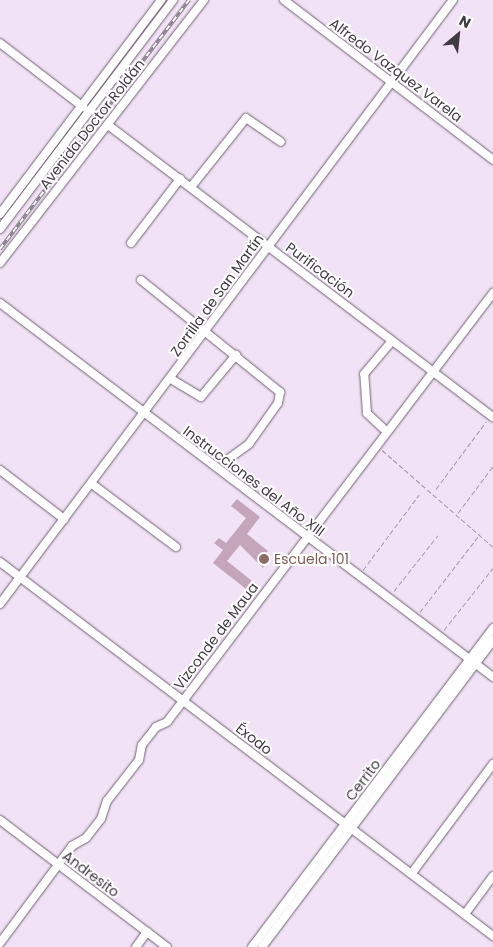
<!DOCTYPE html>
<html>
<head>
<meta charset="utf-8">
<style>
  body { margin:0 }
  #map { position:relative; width:493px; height:947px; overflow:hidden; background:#f2e2f6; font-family:Poppins,sans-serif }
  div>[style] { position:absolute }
  .building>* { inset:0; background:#c4a5b9 }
  .path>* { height:1px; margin-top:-0.5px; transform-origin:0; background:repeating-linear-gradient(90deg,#a397a6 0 5px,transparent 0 7.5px) }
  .roads { filter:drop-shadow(0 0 1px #6f6172) drop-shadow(0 0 1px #6f6172) }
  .minor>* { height:8px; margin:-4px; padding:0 4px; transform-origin:4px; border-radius:4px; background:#fff }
  .rail>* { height:4px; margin-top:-2px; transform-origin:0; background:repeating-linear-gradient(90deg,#fff 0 5.5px,#8a808d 0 11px); box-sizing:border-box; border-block:1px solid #8a808d }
  .dots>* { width:14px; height:14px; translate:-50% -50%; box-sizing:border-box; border:2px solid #fff; border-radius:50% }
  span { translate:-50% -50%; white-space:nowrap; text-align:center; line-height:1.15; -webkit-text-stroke:4px #fff; paint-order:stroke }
  .street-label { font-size:14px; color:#403a42 }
  .education-label { font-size:14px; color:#785e54 }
  .left { translate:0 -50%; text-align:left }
  .north { position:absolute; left:433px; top:10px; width:50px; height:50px; -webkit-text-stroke:4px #fff; paint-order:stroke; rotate:28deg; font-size:14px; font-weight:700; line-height:20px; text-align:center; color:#403a42 }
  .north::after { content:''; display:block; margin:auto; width:18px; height:22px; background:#403a42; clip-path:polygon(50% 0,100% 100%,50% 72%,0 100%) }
</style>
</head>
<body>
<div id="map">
  <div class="building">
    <div style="clip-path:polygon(237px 499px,260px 517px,247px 534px,268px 551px,266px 554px,270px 558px,263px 568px,240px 545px,227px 561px,252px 581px,246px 589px,213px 563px,223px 550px,214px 543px,219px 538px,226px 543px,246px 518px,231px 506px)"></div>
  </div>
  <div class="path">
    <div style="left:382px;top:450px;width:147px;rotate:41.1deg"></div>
    <div style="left:436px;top:489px;width:84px;rotate:-53.3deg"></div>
    <div style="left:458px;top:513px;width:59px;rotate:-53.3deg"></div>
    <div style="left:363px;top:570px;width:94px;rotate:-53.3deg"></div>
    <div style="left:394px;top:591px;width:71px;rotate:-51.8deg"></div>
    <div style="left:420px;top:612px;width:98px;rotate:-52.4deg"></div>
    <div style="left:444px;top:630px;width:79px;rotate:-51.7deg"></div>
  </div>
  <div class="roads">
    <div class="minor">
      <div style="left:284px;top:0;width:263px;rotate:37.4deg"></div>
      <div style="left:0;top:43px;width:105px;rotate:37.6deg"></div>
      <div style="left:108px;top:125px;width:483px;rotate:37.2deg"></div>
      <div style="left:191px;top:187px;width:88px;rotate:-51.4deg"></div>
      <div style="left:246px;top:118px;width:42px;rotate:34.4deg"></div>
      <div style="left:0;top:214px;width:268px;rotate:-53deg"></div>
      <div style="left:0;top:229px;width:287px;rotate:-52.9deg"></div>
      <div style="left:131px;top:243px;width:81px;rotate:-52.6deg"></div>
      <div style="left:0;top:263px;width:333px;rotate:-52.2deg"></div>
      <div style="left:141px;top:280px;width:179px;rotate:38.9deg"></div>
      <div style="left:280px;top:392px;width:11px;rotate:100deg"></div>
      <div style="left:278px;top:403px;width:50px;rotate:125.3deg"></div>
      <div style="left:249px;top:444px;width:27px;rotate:144deg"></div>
      <div style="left:0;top:303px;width:619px;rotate:37.18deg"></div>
      <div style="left:171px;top:379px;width:35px;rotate:31deg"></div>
      <div style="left:201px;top:397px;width:55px;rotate:-50.2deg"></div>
      <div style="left:386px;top:431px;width:26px;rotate:-137deg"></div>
      <div style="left:367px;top:413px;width:39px;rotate:-94deg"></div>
      <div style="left:364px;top:374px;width:43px;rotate:-49.7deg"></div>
      <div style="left:0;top:470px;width:81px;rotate:37.4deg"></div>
      <div style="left:92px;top:484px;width:105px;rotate:36.9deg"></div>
      <div style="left:0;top:562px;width:619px;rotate:37.18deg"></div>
      <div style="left:0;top:604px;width:755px;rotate:-53.13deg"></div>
      <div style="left:0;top:820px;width:210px;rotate:37.3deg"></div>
      <div style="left:412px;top:873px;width:136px;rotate:-53.4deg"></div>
      <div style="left:465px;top:914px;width:47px;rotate:-53.6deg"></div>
      <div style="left:0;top:943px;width:121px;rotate:-53.4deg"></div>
      <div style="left:72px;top:846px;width:16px;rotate:-30deg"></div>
      <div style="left:86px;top:838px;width:24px;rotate:-52deg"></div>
      <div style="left:101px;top:819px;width:19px;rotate:-72deg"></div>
      <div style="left:107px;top:801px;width:52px;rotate:-52deg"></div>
      <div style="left:139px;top:760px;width:15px;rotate:-79deg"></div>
      <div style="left:142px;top:745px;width:23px;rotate:-52deg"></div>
      <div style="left:156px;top:727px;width:12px;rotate:-24deg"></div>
      <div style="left:167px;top:722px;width:539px;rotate:-52.77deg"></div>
      <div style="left:136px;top:947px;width:19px;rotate:-54deg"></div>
      <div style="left:252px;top:947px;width:400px;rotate:-52.9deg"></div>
      <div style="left:262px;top:947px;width:384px;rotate:-53deg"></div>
    </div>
  </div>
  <div class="rail">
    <div style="left:0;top:249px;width:313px;rotate:-52.8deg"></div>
  </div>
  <div class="dots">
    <div style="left:264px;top:559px;background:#8d6e63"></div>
  </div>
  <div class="street-label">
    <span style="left:396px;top:70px;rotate:37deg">Alfredo Vazquez Varela</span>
    <span style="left:92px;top:124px;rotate:-52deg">Avenida Doctor Roldán</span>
    <span style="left:320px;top:270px;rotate:37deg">Purificación</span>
    <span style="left:217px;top:295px;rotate:-54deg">Zorrilla de San Martín</span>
    <span style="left:254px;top:481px;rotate:37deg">Instrucciones del Año XIII</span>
    <span style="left:216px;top:636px;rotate:-53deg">Vizconde de Maua</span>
    <span style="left:254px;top:739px;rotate:38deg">Éxodo</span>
    <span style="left:363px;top:780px;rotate:-53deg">Cerrito</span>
    <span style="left:91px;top:874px;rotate:37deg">Andresito</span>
  </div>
  <div class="education-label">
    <span class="left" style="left:274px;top:559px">Escuela 101</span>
  </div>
  <div class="north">N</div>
</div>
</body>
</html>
